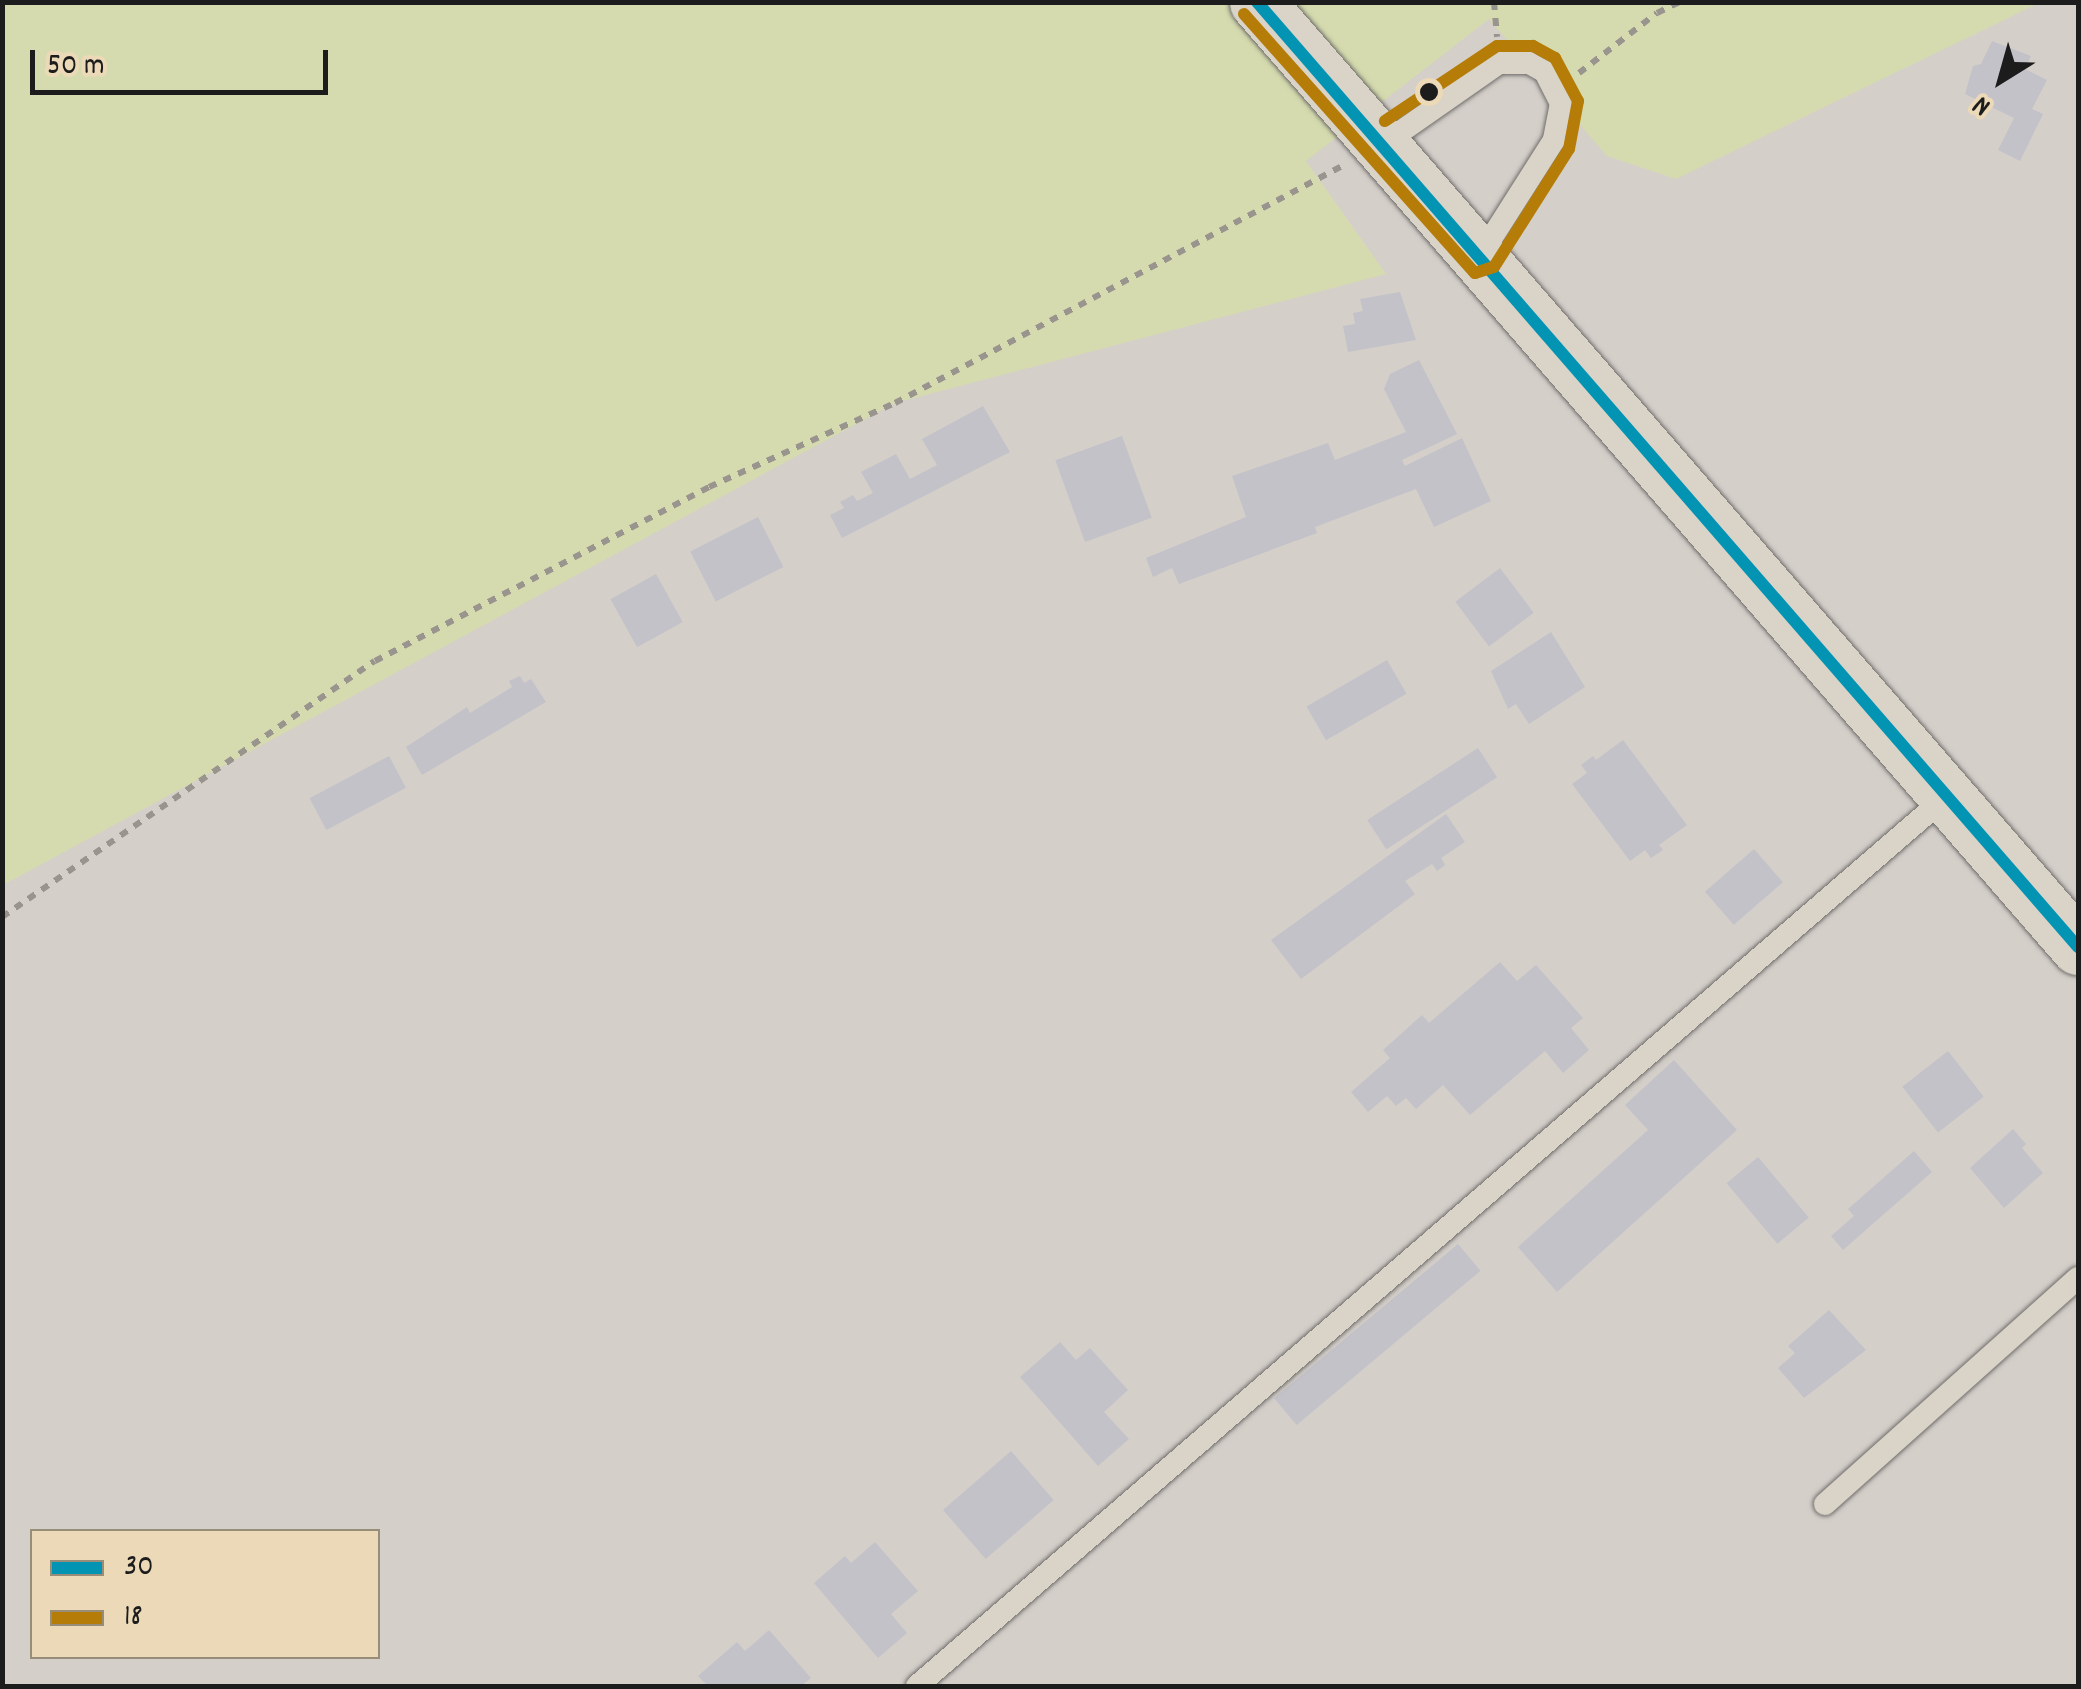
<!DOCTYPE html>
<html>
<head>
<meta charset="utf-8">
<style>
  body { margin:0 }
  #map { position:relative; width:2081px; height:1689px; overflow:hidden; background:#d5cfca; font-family:Dekko,sans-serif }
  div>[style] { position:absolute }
  .green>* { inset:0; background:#d5dbae }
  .building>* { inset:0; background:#c3c2c9; transform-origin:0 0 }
  .path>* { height:6px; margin-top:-3px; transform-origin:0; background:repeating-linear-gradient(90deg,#99948e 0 8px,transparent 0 16px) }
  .roads { filter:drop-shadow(0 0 2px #6f6d6a) drop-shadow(0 0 2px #6f6d6a) }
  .lane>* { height:22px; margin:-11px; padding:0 11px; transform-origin:11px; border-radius:11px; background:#d9d3c8 }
  .secondary>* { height:55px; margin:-27.5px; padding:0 27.5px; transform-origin:27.5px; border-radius:27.5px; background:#d9d3c8 }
  .bus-1>* { height:12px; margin:-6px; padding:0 6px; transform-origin:6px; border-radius:6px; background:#0494b3 }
  .bus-2>* { height:12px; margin:-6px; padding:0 6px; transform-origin:6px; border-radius:6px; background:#b57d08 }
  .dots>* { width:28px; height:28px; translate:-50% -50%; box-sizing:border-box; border:5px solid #ebd9b7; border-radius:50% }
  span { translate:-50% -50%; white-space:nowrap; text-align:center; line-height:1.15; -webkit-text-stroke:8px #ebd9b7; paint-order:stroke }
  .frame { position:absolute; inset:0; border:5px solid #1c1c1c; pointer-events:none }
  .legend { position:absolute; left:30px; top:1529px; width:350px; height:130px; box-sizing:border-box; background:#ebd9b7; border:2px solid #988d79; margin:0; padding:12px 18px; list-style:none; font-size:30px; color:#1c1c1c }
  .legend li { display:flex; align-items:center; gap:20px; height:50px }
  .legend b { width:50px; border:2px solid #988d79 }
  .north { position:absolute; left:1951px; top:30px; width:100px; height:100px; -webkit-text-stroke:8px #ebd9b7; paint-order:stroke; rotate:217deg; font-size:28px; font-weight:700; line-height:40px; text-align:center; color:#1c1c1c }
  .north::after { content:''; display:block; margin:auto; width:35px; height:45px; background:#1c1c1c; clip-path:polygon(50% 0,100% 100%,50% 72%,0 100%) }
  .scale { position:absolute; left:30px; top:50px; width:298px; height:45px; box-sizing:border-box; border:5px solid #1c1c1c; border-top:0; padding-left:12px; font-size:30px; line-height:35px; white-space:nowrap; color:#1c1c1c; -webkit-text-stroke:8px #ebd9b7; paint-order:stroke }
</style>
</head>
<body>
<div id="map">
  <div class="green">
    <div style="clip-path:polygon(3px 3px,2039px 3px,1676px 179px,1607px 156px,1489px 19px,1306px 161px,1386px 274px,895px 403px,3px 885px)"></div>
  </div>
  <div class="building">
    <div style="clip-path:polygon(1992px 41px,2031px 56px,2025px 69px,2047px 80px,2032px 109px,2043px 114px,2020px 161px,1998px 150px,2014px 118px,1965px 94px,1973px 66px,1981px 64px)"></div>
    <div style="clip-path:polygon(1400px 292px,1416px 340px,1348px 352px,1343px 326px,1355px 324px,1353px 313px,1363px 311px,1360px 299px)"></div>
    <div style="clip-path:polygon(1419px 360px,1457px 434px,1402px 460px,1405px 466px,1462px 438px,1491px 501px,1434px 527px,1416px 489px,1315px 527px,1317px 533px,1179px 584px,1172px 568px,1153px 577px,1146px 558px,1246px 517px,1232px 476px,1328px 443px,1335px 460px,1406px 432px,1384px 389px,1390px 374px)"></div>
    <div style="clip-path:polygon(983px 406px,1010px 452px,842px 538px,830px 515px,844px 508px,840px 502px,853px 495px,857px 501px,873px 493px,861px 472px,896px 454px,910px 479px,937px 465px,922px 439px)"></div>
    <div style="left:1122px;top:436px;width:87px;height:71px;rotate:70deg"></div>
    <div style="left:758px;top:517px;width:56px;height:76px;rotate:63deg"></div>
    <div style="left:1500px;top:568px;width:56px;height:56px;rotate:53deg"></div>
    <div style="left:656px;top:574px;width:55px;height:52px;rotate:61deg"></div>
    <div style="clip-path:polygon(1551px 632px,1585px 687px,1529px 724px,1516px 704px,1508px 709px,1491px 671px)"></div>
    <div style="left:1387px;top:660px;width:39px;height:93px;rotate:60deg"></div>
    <div style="clip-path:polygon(520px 676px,524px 683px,531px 679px,546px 702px,422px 775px,406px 747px,467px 707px,470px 713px,512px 687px,509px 681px)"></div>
    <div style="clip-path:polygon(1623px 740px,1687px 825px,1659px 845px,1663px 850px,1651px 858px,1645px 850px,1630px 861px,1572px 784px,1587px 773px,1581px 765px,1593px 756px,1596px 760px)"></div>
    <div style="left:1478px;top:748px;width:35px;height:132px;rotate:57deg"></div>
    <div style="left:389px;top:756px;width:36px;height:90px;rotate:62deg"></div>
    <div style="clip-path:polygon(1446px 814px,1465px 842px,1441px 858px,1445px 865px,1437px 871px,1432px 864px,1405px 881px,1415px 894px,1301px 979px,1271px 940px)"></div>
    <div style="left:1754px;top:849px;width:44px;height:65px;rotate:49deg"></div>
    <div style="clip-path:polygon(1500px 962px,1517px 981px,1536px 965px,1583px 1018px,1571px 1028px,1589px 1050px,1563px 1073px,1545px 1051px,1470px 1115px,1443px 1085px,1416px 1109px,1406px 1098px,1396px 1106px,1387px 1096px,1368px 1112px,1351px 1092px,1390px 1058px,1383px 1050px,1422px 1015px,1429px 1023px)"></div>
    <div style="left:1948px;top:1051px;width:58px;height:58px;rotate:52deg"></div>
    <div style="clip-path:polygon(1674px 1060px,1737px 1130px,1557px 1292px,1518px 1247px,1648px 1130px,1625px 1105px)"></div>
    <div style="clip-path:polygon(2013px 1129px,2026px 1144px,2022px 1148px,2043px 1173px,2004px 1208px,1970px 1168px)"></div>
    <div style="clip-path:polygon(1914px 1151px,1932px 1172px,1843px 1250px,1831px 1236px,1854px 1216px,1848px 1209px)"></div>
    <div style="left:1758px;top:1157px;width:79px;height:41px;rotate:50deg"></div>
    <div style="left:1458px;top:1244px;width:35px;height:240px;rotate:50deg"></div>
    <div style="clip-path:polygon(1829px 1310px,1866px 1350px,1804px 1398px,1778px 1368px,1795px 1353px,1788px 1346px)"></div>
    <div style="clip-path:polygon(1060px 1342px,1076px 1360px,1090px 1348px,1128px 1390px,1104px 1412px,1129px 1439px,1098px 1466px,1020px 1377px)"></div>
    <div style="left:1011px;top:1451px;width:65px;height:90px;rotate:49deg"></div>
    <div style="clip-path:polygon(875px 1542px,918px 1591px,891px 1614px,907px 1633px,878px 1658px,814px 1583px,845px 1556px,851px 1563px)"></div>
    <div style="clip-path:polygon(769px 1630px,811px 1678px,801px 1686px,708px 1686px,698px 1676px,737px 1642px,745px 1651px)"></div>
  </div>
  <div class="path">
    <div style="left:1494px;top:2px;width:35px;rotate:85deg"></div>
    <div style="left:1579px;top:73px;width:98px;rotate:-37.6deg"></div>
    <div style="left:1657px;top:13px;width:25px;rotate:-26deg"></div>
    <div style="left:2px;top:917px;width:452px;rotate:-34.5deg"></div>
    <div style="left:375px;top:661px;width:377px;rotate:-27.5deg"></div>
    <div style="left:709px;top:487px;width:204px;rotate:-24.3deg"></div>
    <div style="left:895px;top:403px;width:506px;rotate:-27.93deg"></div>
  </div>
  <div class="roads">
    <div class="lane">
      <div style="left:1383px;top:144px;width:141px;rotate:-34.9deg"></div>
      <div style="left:1499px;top:63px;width:30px"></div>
      <div style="left:1529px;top:63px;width:18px;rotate:29deg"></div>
      <div style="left:1545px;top:72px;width:35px;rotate:63deg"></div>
      <div style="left:1561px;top:103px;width:38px;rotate:101deg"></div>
      <div style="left:1554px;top:140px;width:138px;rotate:122.5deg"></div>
      <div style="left:1825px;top:1504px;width:339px;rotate:-41.8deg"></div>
      <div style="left:917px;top:1686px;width:1361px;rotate:-40.83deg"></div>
    </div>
    <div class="secondary">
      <div style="left:1257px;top:2px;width:1252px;rotate:49.02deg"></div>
    </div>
  </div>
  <div class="bus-1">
    <div style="left:1257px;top:2px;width:1252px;rotate:49.02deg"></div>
  </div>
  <div class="bus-2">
    <div style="left:1244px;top:14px;width:347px;rotate:48.3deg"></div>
    <div style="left:1475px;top:273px;width:20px;rotate:-18deg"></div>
    <div style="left:1494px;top:267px;width:140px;rotate:-57.6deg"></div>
    <div style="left:1569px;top:149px;width:49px;rotate:-79.4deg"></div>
    <div style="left:1578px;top:101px;width:49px;rotate:-118.1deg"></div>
    <div style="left:1555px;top:58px;width:25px;rotate:-151deg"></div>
    <div style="left:1533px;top:46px;width:36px;rotate:180deg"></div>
    <div style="left:1497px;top:46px;width:135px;rotate:146.2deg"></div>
  </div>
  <div class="dots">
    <div style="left:1429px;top:92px;background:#1c1c1c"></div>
  </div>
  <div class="frame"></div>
  <ul class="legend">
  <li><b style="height:12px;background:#0494b3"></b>30</li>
  <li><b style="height:12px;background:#b57d08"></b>18</li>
  </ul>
  <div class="north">N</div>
  <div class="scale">50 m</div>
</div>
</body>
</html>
